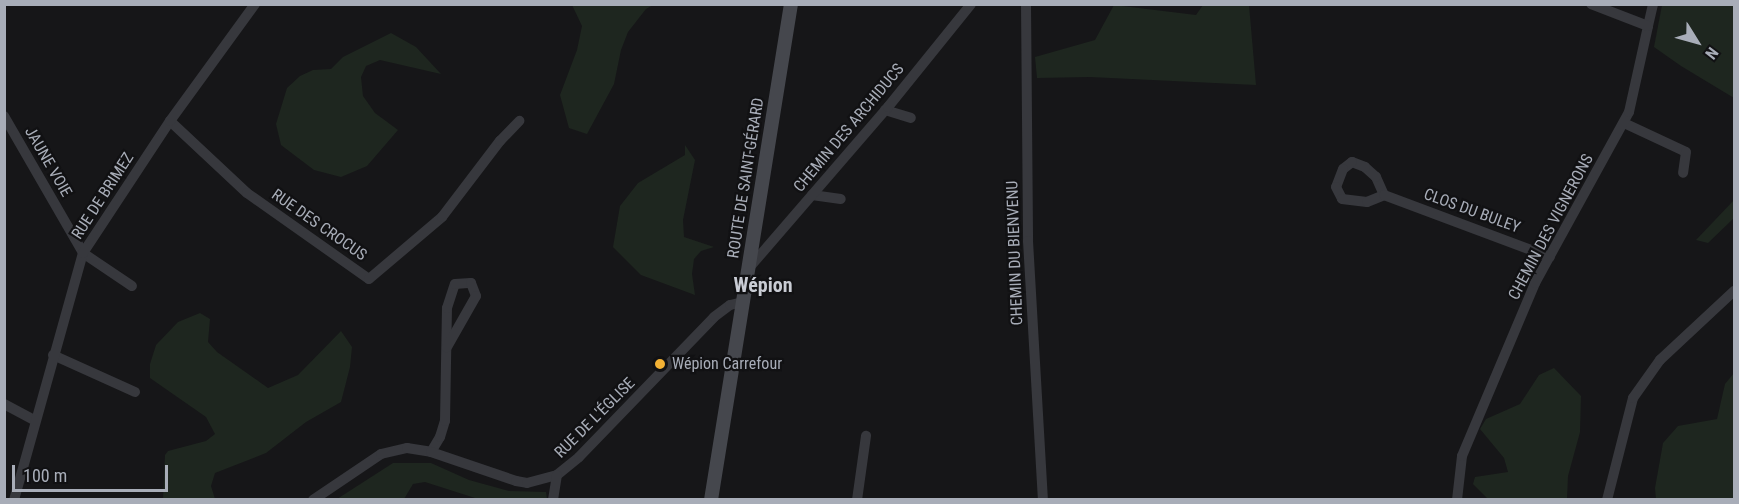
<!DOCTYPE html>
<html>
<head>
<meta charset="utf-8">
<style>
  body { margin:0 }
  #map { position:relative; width:1739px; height:504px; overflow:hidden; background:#161618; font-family:"Roboto Condensed",sans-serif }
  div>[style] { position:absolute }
  .green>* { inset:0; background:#1e261f }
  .minor>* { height:10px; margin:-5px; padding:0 5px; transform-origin:5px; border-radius:5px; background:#37383d }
  .secondary>* { height:14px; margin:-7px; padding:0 7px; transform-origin:7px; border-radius:7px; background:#45474d }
  .dots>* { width:16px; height:16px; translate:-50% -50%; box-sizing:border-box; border:3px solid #111113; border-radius:50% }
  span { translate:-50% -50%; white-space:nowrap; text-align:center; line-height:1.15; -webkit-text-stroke:4.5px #111113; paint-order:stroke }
  .street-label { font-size:16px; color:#a8adb8 }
  .poi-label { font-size:16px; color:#a8adb8 }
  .left { translate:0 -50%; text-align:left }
  .quarter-label { font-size:20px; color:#c9ccd4; font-weight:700 }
  .frame { position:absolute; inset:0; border:6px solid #a8adb8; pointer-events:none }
  .north { position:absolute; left:1667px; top:12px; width:60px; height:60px; -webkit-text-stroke:4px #111113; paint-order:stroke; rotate:127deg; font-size:16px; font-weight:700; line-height:24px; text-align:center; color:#a8adb8 }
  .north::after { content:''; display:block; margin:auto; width:21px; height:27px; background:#a8adb8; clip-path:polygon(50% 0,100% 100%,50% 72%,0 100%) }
  .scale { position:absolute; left:12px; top:465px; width:156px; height:27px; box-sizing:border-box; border:3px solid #a8adb8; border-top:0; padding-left:8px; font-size:18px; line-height:21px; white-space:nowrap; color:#a8adb8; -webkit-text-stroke:4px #111113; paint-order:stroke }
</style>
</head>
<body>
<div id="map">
  <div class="green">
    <div style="clip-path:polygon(572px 5px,653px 5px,646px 9px,628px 32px,621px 50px,614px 84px,587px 134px,569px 128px,560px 95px,577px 50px,582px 26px)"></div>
    <div style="clip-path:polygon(1114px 5px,1196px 15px,1203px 5px,1249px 5px,1256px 85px,1090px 77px,1037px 78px,1035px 57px,1095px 40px)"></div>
    <div style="clip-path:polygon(1662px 5px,1734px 5px,1734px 98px,1681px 66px,1654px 47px)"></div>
    <div style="clip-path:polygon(391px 33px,416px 47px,441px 74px,380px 60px,366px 66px,361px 77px,363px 96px,375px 113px,398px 130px,367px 166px,341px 177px,314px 170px,281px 145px,276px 124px,287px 88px,300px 76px,313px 70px,331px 69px,343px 57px)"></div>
    <div style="clip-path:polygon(685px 145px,695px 160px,683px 220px,684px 237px,714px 247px,701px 251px,694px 259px,692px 274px,695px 295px,641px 275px,613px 247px,620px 206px,638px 183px,685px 155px)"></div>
    <div style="clip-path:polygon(1734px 200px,1734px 218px,1708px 243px,1696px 240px)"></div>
    <div style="clip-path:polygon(200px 313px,210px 319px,208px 342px,217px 352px,268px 388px,298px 375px,341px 331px,352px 347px,350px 367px,341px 402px,306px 422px,266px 453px,215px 473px,211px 486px,215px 499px,163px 499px,165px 455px,168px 451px,206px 441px,215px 434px,206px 417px,150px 378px,150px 364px,156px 345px,178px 322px)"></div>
    <div style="clip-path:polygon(1554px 368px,1581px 396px,1580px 432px,1568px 476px,1567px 499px,1488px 499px,1473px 484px,1475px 477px,1508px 472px,1504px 458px,1480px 429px,1486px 419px,1520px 404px,1539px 375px)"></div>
    <div style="clip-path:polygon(1734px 373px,1734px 499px,1656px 499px,1655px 488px,1663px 443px,1678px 426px,1717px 419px,1725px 384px)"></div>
    <div style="clip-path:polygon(393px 463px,431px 463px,469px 480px,509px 491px,546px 492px,547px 499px,475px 498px,425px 482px,413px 484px,404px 499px,337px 499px)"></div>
  </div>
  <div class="minor">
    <div style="left:1026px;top:4px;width:237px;rotate:89.5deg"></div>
    <div style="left:1028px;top:241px;width:259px;rotate:86.7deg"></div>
    <div style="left:1648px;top:26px;width:23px;rotate:-77deg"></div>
    <div style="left:885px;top:110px;width:27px;rotate:17deg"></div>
    <div style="left:4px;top:116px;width:158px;rotate:60deg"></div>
    <div style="left:83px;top:253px;width:59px;rotate:34deg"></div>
    <div style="left:170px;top:121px;width:105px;rotate:43.1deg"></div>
    <div style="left:247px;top:193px;width:149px;rotate:35.2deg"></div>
    <div style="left:369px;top:279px;width:96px;rotate:-40.3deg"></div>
    <div style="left:442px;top:217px;width:96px;rotate:-52.7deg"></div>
    <div style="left:500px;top:141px;width:28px;rotate:-46deg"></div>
    <div style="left:1624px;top:123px;width:68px;rotate:25.1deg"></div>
    <div style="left:1686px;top:152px;width:21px;rotate:98deg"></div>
    <div style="left:812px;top:195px;width:29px;rotate:8deg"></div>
    <div style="left:1384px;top:195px;width:20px;rotate:-114deg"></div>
    <div style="left:1376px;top:177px;width:15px;rotate:-138deg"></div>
    <div style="left:1365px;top:167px;width:14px;rotate:-159deg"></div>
    <div style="left:1352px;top:162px;width:11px;rotate:142deg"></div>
    <div style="left:1343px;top:169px;width:19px;rotate:111deg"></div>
    <div style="left:1336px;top:187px;width:13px;rotate:63deg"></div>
    <div style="left:1342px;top:199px;width:25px;rotate:7deg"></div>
    <div style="left:1367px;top:202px;width:18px;rotate:-22deg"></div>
    <div style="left:1384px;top:195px;width:177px;rotate:20.5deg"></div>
    <div style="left:749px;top:268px;width:213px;rotate:-49.2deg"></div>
    <div style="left:888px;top:107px;width:132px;rotate:-51.1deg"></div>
    <div style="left:53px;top:355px;width:90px;rotate:24.3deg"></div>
    <div style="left:4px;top:404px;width:34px;rotate:28deg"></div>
    <div style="left:431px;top:452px;width:17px;rotate:-59deg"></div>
    <div style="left:440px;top:437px;width:17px;rotate:-73deg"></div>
    <div style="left:445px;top:421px;width:113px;rotate:-89deg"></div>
    <div style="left:447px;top:308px;width:25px;rotate:-72deg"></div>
    <div style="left:455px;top:284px;width:16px;rotate:-4deg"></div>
    <div style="left:471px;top:283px;width:14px;rotate:69deg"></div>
    <div style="left:476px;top:296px;width:59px;rotate:119.6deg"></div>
    <div style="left:14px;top:500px;width:256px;rotate:-74.4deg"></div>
    <div style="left:83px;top:253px;width:158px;rotate:-56.6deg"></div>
    <div style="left:170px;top:121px;width:145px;rotate:-54deg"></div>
    <div style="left:313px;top:500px;width:82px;rotate:-34.1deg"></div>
    <div style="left:381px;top:454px;width:27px;rotate:-13deg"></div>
    <div style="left:407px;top:448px;width:24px;rotate:9deg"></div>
    <div style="left:431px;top:452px;width:90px;rotate:18.8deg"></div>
    <div style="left:516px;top:481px;width:11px;rotate:10deg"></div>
    <div style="left:527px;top:483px;width:31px;rotate:-15deg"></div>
    <div style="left:557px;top:475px;width:28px;rotate:-39deg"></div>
    <div style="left:579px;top:457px;width:194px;rotate:-46deg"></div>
    <div style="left:714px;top:317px;width:20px;rotate:-37deg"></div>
    <div style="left:730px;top:305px;width:13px;rotate:-13deg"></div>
    <div style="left:553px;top:500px;width:25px;rotate:-81deg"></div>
    <div style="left:857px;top:500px;width:65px;rotate:-82deg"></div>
    <div style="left:1457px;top:500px;width:44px;rotate:-83.5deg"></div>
    <div style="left:1462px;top:456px;width:188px;rotate:-67.1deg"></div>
    <div style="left:1535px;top:283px;width:195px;rotate:-61.2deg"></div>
    <div style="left:1629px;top:112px;width:88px;rotate:-77.5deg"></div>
    <div style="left:1648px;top:26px;width:61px;rotate:-158.9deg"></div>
    <div style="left:1607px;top:500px;width:105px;rotate:-75.7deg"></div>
    <div style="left:1633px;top:398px;width:47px;rotate:-54.6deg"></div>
    <div style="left:1660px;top:360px;width:101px;rotate:-43deg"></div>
  </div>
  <div class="secondary">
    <div style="left:711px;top:500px;width:502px;rotate:-80.84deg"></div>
  </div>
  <div class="dots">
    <div style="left:660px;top:364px;background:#f2b134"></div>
  </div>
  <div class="street-label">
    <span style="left:849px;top:128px;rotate:-50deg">CHEMIN DES ARCHIDUCS</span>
    <span style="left:48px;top:162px;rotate:60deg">JAUNE VOIE</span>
    <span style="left:746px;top:178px;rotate:-81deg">ROUTE DE SAINT-GÉRARD</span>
    <span style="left:103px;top:196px;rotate:-57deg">RUE DE BRIMEZ</span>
    <span style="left:1472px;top:211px;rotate:20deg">CLOS DU BULEY</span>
    <span style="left:319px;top:225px;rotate:35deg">RUE DES CROCUS</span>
    <span style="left:1551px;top:227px;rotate:-62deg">CHEMIN DES VIGNERONS</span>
    <span style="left:1015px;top:253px;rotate:-92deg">CHEMIN DU BIENVENU</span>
    <span style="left:595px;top:418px;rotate:-45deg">RUE DE L'ÉGLISE</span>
  </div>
  <div class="poi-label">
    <span class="left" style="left:672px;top:364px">Wépion Carrefour</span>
  </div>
  <div class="quarter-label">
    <span style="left:763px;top:285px">Wépion</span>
  </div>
  <div class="frame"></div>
  <div class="north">N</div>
  <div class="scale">100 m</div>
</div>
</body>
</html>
